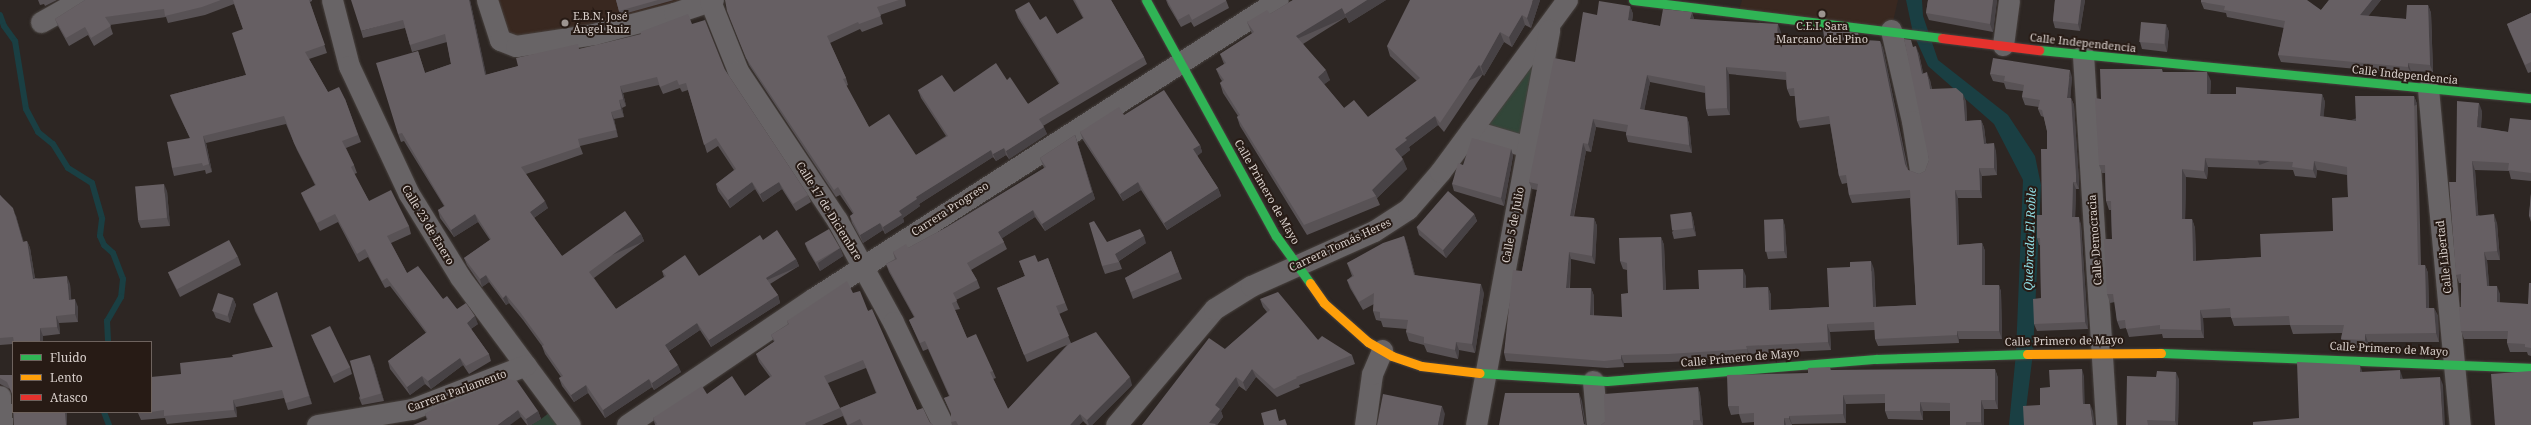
<!DOCTYPE html>
<html>
<head>
<meta charset="utf-8">
<style>
  body { margin:0 }
  #map { position:relative; width:2531px; height:425px; overflow:hidden; background:#2d2623; font-family:"Noto Serif",serif }
  div>[style] { position:absolute }
  .built>* { inset:0; background:#392820 }
  .green>* { inset:0; background:#324639 }
  .water>* { inset:0; background:#1a3f43 }
  .stream>* { height:6px; margin:-3px; padding:0 3px; transform-origin:3px; border-radius:3px; background:#1a3f43 }
  .roads { filter:drop-shadow(0 0 1px #48423f) drop-shadow(0 0 1px #48423f) }
  .street>* { height:21px; margin:-10.5px; padding:0 10.5px; transform-origin:10.5px; border-radius:10.5px; background:#686466 }
  .fast>* { height:9px; margin:-4.5px; padding:0 4.5px; transform-origin:4.5px; border-radius:4.5px; background:#30b455 }
  .slow>* { height:9px; margin:-4.5px; padding:0 4.5px; transform-origin:4.5px; border-radius:4.5px; background:#ff9f0a }
  .jam>* { height:9px; margin:-4.5px; padding:0 4.5px; transform-origin:4.5px; border-radius:4.5px; background:#e5322d }
  .wall>* { inset:0; background:#585255 }
  .shaded-wall>* { inset:0; background:#474245; transform-origin:0 0 }
  .building>* { inset:0; background:#665f63; transform-origin:0 0 }
  .dots>* { width:11px; height:11px; translate:-50% -50%; box-sizing:border-box; border:2px solid #271b15; border-radius:50% }
  span { translate:-50% -50%; white-space:nowrap; text-align:center; line-height:1.15; -webkit-text-stroke:4px #271b15; paint-order:stroke }
  .poi-label { font-size:11px; color:#d8cfcb }
  .left { translate:0 -50%; text-align:left }
  .street-label { font-size:11px; color:#d8cfcb }
  .water-label { font-size:12px; color:#90dde4; font-style:italic }
  .legend { position:absolute; left:12px; top:341px; width:140px; height:72px; box-sizing:border-box; background:#271b15; border:1px solid #6e635e; margin:0; padding:5px 7px; list-style:none; font-size:12px; color:#d8cfcb }
  .legend li { display:flex; align-items:center; gap:8px; height:20px }
  .legend b { width:20px; border:1px solid #6e635e }
</style>
</head>
<body>
<div id="map">
  <div class="built">
    <div style="clip-path:polygon(487px 0,711px 0,516px 46px)"></div>
    <div style="clip-path:polygon(1742px 0,1898px 0,1891px 30px,1738px 13px)"></div>
  </div>
  <div class="green">
    <div style="clip-path:polygon(1550px 24px,1528px 147px,1471px 130px)"></div>
    <div style="clip-path:polygon(557px 407px,570px 425px,531px 425px,541px 419px)"></div>
  </div>
  <div class="water">
    <div style="clip-path:polygon(1906px 0,1922px 0,1923px 16px,1938px 60px,2008px 115px,2035px 156px,2041px 185px,2033px 353px,2024px 425px,2009px 425px,2016px 353px,2023px 180px,1994px 124px,1928px 66px,1913px 33px)"></div>
  </div>
  <div class="stream">
    <div style="left:0;top:15px;width:12px;rotate:70deg"></div>
    <div style="left:4px;top:26px;width:19px;rotate:54deg"></div>
    <div style="left:15px;top:41px;width:69px;rotate:80.8deg"></div>
    <div style="left:26px;top:109px;width:26px;rotate:62deg"></div>
    <div style="left:38px;top:132px;width:19px;rotate:39deg"></div>
    <div style="left:53px;top:144px;width:28px;rotate:58deg"></div>
    <div style="left:68px;top:168px;width:28px;rotate:32deg"></div>
    <div style="left:92px;top:183px;width:37px;rotate:74deg"></div>
    <div style="left:102px;top:219px;width:17px;rotate:97deg"></div>
    <div style="left:100px;top:236px;width:10px;rotate:66deg"></div>
    <div style="left:104px;top:245px;width:12px;rotate:42deg"></div>
    <div style="left:113px;top:253px;width:28px;rotate:69deg"></div>
    <div style="left:123px;top:279px;width:18px;rotate:96deg"></div>
    <div style="left:121px;top:297px;width:28px;rotate:120deg"></div>
    <div style="left:107px;top:321px;width:21px;rotate:87deg"></div>
    <div style="left:104px;top:412px;width:14px;rotate:69deg"></div>
  </div>
  <div class="roads">
    <div class="street">
      <div style="left:332px;top:0;width:68px;rotate:75.6deg"></div>
      <div style="left:349px;top:66px;width:141px;rotate:64.9deg"></div>
      <div style="left:409px;top:194px;width:97px;rotate:58.4deg"></div>
      <div style="left:460px;top:277px;width:184px;rotate:53.4deg"></div>
      <div style="left:487px;top:0;width:42px;rotate:72deg"></div>
      <div style="left:500px;top:40px;width:17px;rotate:21deg"></div>
      <div style="left:516px;top:46px;width:79px;rotate:-8.7deg"></div>
      <div style="left:594px;top:34px;width:83px;rotate:-14.7deg"></div>
      <div style="left:674px;top:13px;width:41px;rotate:-18.4deg"></div>
      <div style="left:710px;top:1px;width:75px;rotate:68.2deg"></div>
      <div style="left:738px;top:71px;width:179px;rotate:56.4deg"></div>
      <div style="left:837px;top:220px;width:116px;rotate:61.2deg"></div>
      <div style="left:893px;top:322px;width:114px;rotate:64.1deg"></div>
      <div style="left:41px;top:22px;width:45px;rotate:-29.4deg"></div>
      <div style="left:1891px;top:30px;width:93px;rotate:77deg"></div>
      <div style="left:1912px;top:121px;width:50px;rotate:80.7deg"></div>
      <div style="left:2003px;top:45px;width:45px;rotate:-82.4deg"></div>
      <div style="left:2083px;top:55px;width:371px;rotate:86.4deg"></div>
      <div style="left:2428px;top:89px;width:338px;rotate:84.6deg"></div>
      <div style="left:1471px;top:130px;width:59px;rotate:16.6deg"></div>
      <div style="left:1593px;top:381px;width:44px;rotate:84.8deg"></div>
      <div style="left:0;top:396px;width:29px;rotate:86deg"></div>
      <div style="left:317px;top:425px;width:96px;rotate:-9.6deg"></div>
      <div style="left:412px;top:409px;width:122px;rotate:-21.1deg"></div>
      <div style="left:627px;top:425px;width:226px;rotate:-34.2deg"></div>
      <div style="left:814px;top:298px;width:551px;rotate:-32.71deg"></div>
      <div style="left:1116px;top:425px;width:152px;rotate:-49.8deg"></div>
      <div style="left:1214px;top:309px;width:44px;rotate:-31.9deg"></div>
      <div style="left:1251px;top:286px;width:135px;rotate:-24.1deg"></div>
      <div style="left:1374px;top:231px;width:40px;rotate:-32.9deg"></div>
      <div style="left:1408px;top:209px;width:49px;rotate:-49.1deg"></div>
      <div style="left:1440px;top:172px;width:214px;rotate:-53.6deg"></div>
      <div style="left:1365px;top:425px;width:51px;rotate:-82.2deg"></div>
      <div style="left:1372px;top:374px;width:26px;rotate:-67deg"></div>
      <div style="left:1476px;top:425px;width:402px;rotate:-79.5deg"></div>
    </div>
    <div class="fast">
      <div style="left:1146px;top:0;width:269px;rotate:61.2deg"></div>
      <div style="left:1276px;top:236px;width:58px;rotate:54.1deg"></div>
      <div style="left:1633px;top:0;width:311px;rotate:7deg"></div>
      <div style="left:2039px;top:50px;width:494px;rotate:5.6deg"></div>
      <div style="left:2161px;top:353px;width:370px;rotate:2.3deg"></div>
      <div style="left:1480px;top:373px;width:127px;rotate:3.6deg"></div>
      <div style="left:1607px;top:381px;width:270px;rotate:-4.7deg"></div>
      <div style="left:1876px;top:359px;width:151px;rotate:-1.9deg"></div>
    </div>
    <div class="slow">
      <div style="left:1310px;top:283px;width:24px;rotate:55deg"></div>
      <div style="left:1324px;top:303px;width:59px;rotate:41.6deg"></div>
      <div style="left:1368px;top:342px;width:28px;rotate:30deg"></div>
      <div style="left:1392px;top:356px;width:31px;rotate:19deg"></div>
      <div style="left:1421px;top:366px;width:59px;rotate:6.8deg"></div>
      <div style="left:2027px;top:354px;width:134px;rotate:-0.4deg"></div>
    </div>
    <div class="jam">
      <div style="left:1942px;top:38px;width:98px;rotate:7.1deg"></div>
    </div>
  </div>
  <div class="wall">
    <div style="clip-path:polygon(38px 0,57px 0,45px 6px,44px 4px,40px 5px)"></div>
    <div style="clip-path:polygon(85px 0,312px 0,312px 1px,310px 2px,327px 53px,309px 59px,328px 92px,345px 99px,361px 142px,346px 148px,354px 165px,357px 173px,354px 174px,369px 201px,409px 226px,411px 234px,391px 243px,407px 273px,478px 324px,471px 329px,489px 354px,491px 361px,469px 374px,463px 365px,431px 389px,425px 384px,410px 395px,390px 369px,388px 361px,426px 333px,390px 286px,385px 288px,368px 257px,359px 262px,338px 222px,320px 231px,304px 200px,301px 193px,315px 185px,297px 150px,286px 124px,206px 143px,212px 172px,206px 174px,205px 170px,174px 176px,172px 168px,190px 138px,173px 103px,170px 95px,246px 75px,243px 29px,234px 4px,205px 15px,168px 23px,166px 17px,110px 25px,113px 34px,94px 46px,88px 35px,69px 46px,58px 26px,55px 19px)"></div>
    <div style="clip-path:polygon(470px 0,486px 75px,580px 49px,692px 24px,725px 70px,808px 195px,811px 202px,796px 211px,782px 189px,763px 202px,755px 189px,730px 208px,718px 191px,716px 184px,734px 170px,718px 146px,707px 153px,688px 90px,682px 92px,680px 88px,663px 94px,659px 85px,623px 93px,626px 106px,622px 108px,624px 117px,614px 119px,618px 137px,580px 146px,583px 154px,526px 174px,548px 208px,534px 218px,562px 256px,641px 234px,644px 241px,594px 278px,616px 309px,664px 277px,662px 271px,699px 276px,763px 240px,796px 259px,799px 266px,770px 284px,778px 295px,780px 303px,711px 347px,700px 330px,669px 351px,681px 372px,654px 390px,652px 387px,605px 418px,588px 393px,574px 402px,562px 386px,559px 378px,561px 377px,545px 354px,542px 346px,523px 320px,509px 303px,506px 305px,489px 282px,482px 287px,467px 265px,464px 258px,490px 240px,478px 222px,454px 237px,440px 218px,438px 210px,444px 206px,404px 141px,401px 142px,398px 134px,418px 51px,425px 73px,451px 64px,447px 42px,412px 52px,405px 28px,363px 38px,361px 31px)"></div>
    <div style="clip-path:polygon(616px 0,674px 0,620px 15px)"></div>
    <div style="clip-path:polygon(726px 0,905px 0,906px 6px,880px 15px,883px 24px,862px 32px,860px 29px,830px 43px,846px 78px,848px 85px,846px 86px,869px 127px,916px 155px,946px 136px,921px 98px,918px 90px,954px 92px,1007px 80px,1028px 104px,1059px 84px,1018px 18px,1015px 10px,1040px 20px,1057px 34px,1083px 18px,1073px 0,1111px 0,1144px 57px,1147px 64px,1043px 126px,1047px 134px,1009px 159px,1006px 155px,996px 161px,993px 157px,919px 204px,920px 206px,903px 218px,904px 222px,885px 234px,883px 230px,863px 243px,852px 223px,850px 216px,853px 214px,840px 195px,836px 197px,749px 65px,730px 18px)"></div>
    <div style="clip-path:polygon(1166px 0,1226px 0,1229px 8px,1194px 27px,1191px 22px,1181px 27px,1168px 5px)"></div>
    <div style="clip-path:polygon(1293px 0,1386px 0,1349px 23px,1346px 17px,1303px 44px,1330px 80px,1324px 84px,1344px 108px,1368px 117px,1417px 81px,1390px 56px,1387px 46px,1540px 0,1531px 28px,1525px 25px,1512px 47px,1504px 42px,1484px 76px,1483px 74px,1444px 132px,1438px 125px,1409px 147px,1410px 150px,1401px 157px,1407px 169px,1377px 198px,1380px 205px,1307px 235px,1240px 126px,1237px 117px,1238px 116px,1223px 93px,1220px 83px,1222px 81px,1220px 78px,1216px 69px,1224px 64px,1220px 54px,1252px 34px,1247px 22px,1270px 14px)"></div>
    <div style="clip-path:polygon(1928px 0,1997px 0,1993px 32px,1929px 20px,1926px 13px)"></div>
    <div style="clip-path:polygon(2055px 0,2085px 0,2080px 31px,2055px 28px,2053px 21px)"></div>
    <div style="clip-path:polygon(2329px 0,2381px 0,2368px 16px,2406px 19px,2428px 5px,2431px 13px,2433px 72px,2411px 71px,2411px 74px,2281px 62px,2278px 55px,2284px 28px,2227px 17px,2226px 13px,2204px 9px,2201px 2px,2321px 10px)"></div>
    <div style="clip-path:polygon(evenodd,1630px 6px,1633px 14px,1632px 21px,1660px 26px,1692px 12px,1694px 19px,1781px 32px,1781px 39px,1824px 37px,1858px 33px,1861px 40px,1880px 41px,1883px 48px,1908px 169px,1908px 170px,1919px 174px,1925px 171px,1929px 160px,1914px 46px,1919px 54px,1923px 73px,1930px 80px,1932px 89px,1966px 101px,1967px 121px,1981px 120px,1984px 127px,1986px 143px,1996px 151px,1997px 175px,1982px 176px,1982px 198px,1958px 198px,1959px 245px,1982px 243px,1985px 251px,1985px 285px,1999px 285px,2001px 292px,2002px 339px,1959px 339px,1959px 343px,1878px 346px,1875px 339px,1875px 330px,1830px 332px,1831px 350px,1749px 354px,1749px 357px,1672px 362px,1624px 363px,1624px 367px,1607px 368px,1506px 361px,1504px 353px,1522px 271px,1537px 190px,1532px 189px,1529px 182px,1575px 62px,1597px 15px,1630px 6px,1729px 74px,1786px 80px,1787px 89px,1790px 96px,1795px 96px,1797px 121px,1800px 128px,1830px 124px,1839px 176px,1842px 184px,1847px 183px,1849px 195px,1852px 203px,1910px 198px,1916px 305px,1876px 307px,1874px 269px,1829px 307px,1771px 310px,1771px 295px,1768px 287px,1746px 288px,1746px 276px,1699px 289px,1666px 290px,1664px 245px,1661px 237px,1620px 261px,1623px 269px,1627px 270px,1628px 293px,1622px 317px,1594px 316px,1594px 296px,1591px 288px,1570px 288px,1571px 259px,1595px 264px,1597px 226px,1594px 218px,1574px 217px,1586px 151px,1591px 152px,1596px 127px,1626px 132px,1626px 135px,1628px 142px,1692px 153px,1689px 124px,1687px 117px,1644px 110px,1650px 82px,1705px 93px,1706px 109px,1708px 116px,1730px 115px,1729px 74px)"></div>
    <div style="clip-path:polygon(2531px 13px,2531px 72px,2528px 73px,2510px 32px,2507px 24px)"></div>
    <div style="clip-path:polygon(2166px 24px,2169px 32px,2167px 52px,2142px 49px,2140px 42px)"></div>
    <div style="clip-path:polygon(evenodd,2162px 69px,2163px 72px,2211px 81px,2210px 94px,2322px 94px,2325px 102px,2323px 117px,2356px 121px,2414px 96px,2417px 104px,2421px 265px,2425px 265px,2428px 273px,2429px 308px,2434px 308px,2438px 316px,2439px 342px,2368px 342px,2368px 348px,2344px 348px,2341px 339px,2342px 333px,2293px 334px,2290px 325px,2234px 326px,2231px 317px,2203px 318px,2204px 338px,2163px 338px,2162px 334px,2129px 337px,2126px 328px,2120px 329px,2117px 321px,2115px 302px,2110px 303px,2107px 294px,2112px 239px,2111px 210px,2109px 210px,2106px 201px,2105px 173px,2102px 173px,2099px 165px,2101px 99px,2162px 69px,2208px 167px,2293px 170px,2295px 176px,2316px 178px,2317px 170px,2347px 175px,2348px 197px,2333px 231px,2261px 257px,2196px 261px,2195px 228px,2192px 219px,2185px 219px,2186px 177px,2207px 179px,2208px 167px)"></div>
    <div style="clip-path:polygon(1990px 74px,2072px 77px,2070px 98px,2071px 98px,2074px 105px,2079px 182px,2079px 189px,2076px 189px,2075px 217px,2081px 224px,2088px 329px,2037px 331px,2034px 324px,2041px 298px,2040px 245px,2039px 245px,2037px 238px,2042px 215px,2047px 149px,2047px 131px,2044px 117px,2041px 116px,2038px 109px,2039px 107px,2025px 105px,2022px 97px,2023px 91px,2006px 89px,2004px 83px,1993px 81px)"></div>
    <div style="clip-path:polygon(2482px 111px,2481px 128px,2508px 132px,2531px 120px,2531px 181px,2511px 179px,2509px 171px,2475px 170px,2478px 215px,2497px 223px,2500px 260px,2487px 260px,2489px 286px,2500px 294px,2500px 303px,2528px 304px,2531px 283px,2531px 356px,2528px 355px,2527px 352px,2510px 352px,2507px 343px,2507px 339px,2464px 339px,2461px 331px,2461px 283px,2459px 283px,2456px 275px,2456px 182px)"></div>
    <div style="clip-path:polygon(1124px 115px,1200px 145px,1202px 152px,1197px 156px,1218px 188px,1221px 196px,1167px 230px,1141px 190px,1123px 201px,1083px 140px,1080px 132px)"></div>
    <div style="clip-path:polygon(1075px 135px,1095px 199px,1045px 231px,1035px 217px,1002px 238px,1007px 249px,971px 270px,977px 280px,980px 288px,956px 300px,960px 309px,955px 310px,967px 338px,993px 371px,996px 378px,993px 379px,1008px 409px,1067px 345px,1027px 362px,997px 288px,1025px 276px,1019px 261px,1038px 262px,1048px 258px,1068px 310px,1059px 314px,1071px 343px,1132px 385px,1092px 425px,1087px 425px,1083px 421px,1079px 425px,952px 425px,951px 422px,951px 414px,944px 398px,949px 396px,928px 349px,923px 351px,909px 320px,914px 317px,889px 272px,886px 264px,895px 259px,893px 252px,908px 248px,947px 227px,1044px 168px,1040px 158px)"></div>
    <div style="clip-path:polygon(1511px 149px,1513px 156px,1504px 206px,1454px 191px,1452px 184px)"></div>
    <div style="clip-path:polygon(167px 191px,170px 226px,141px 228px,138px 221px)"></div>
    <div style="clip-path:polygon(2531px 194px,2531px 222px,2529px 216px)"></div>
    <div style="clip-path:polygon(0 195px,16px 216px,23px 242px,27px 241px,30px 248px,35px 278px,70px 284px,71px 300px,78px 307px,78px 322px,59px 323px,60px 334px,43px 336px,43px 342px,13px 342px,13px 344px,0 345px)"></div>
    <div style="clip-path:polygon(1691px 212px,1693px 219px,1696px 236px,1674px 239px,1672px 232px)"></div>
    <div style="clip-path:polygon(1474px 214px,1477px 221px,1446px 258px,1419px 235px,1417px 228px)"></div>
    <div style="clip-path:polygon(1783px 219px,1785px 227px,1787px 258px,1768px 259px,1766px 251px)"></div>
    <div style="clip-path:polygon(1404px 236px,1407px 245px,1415px 275px,1484px 293px,1475px 353px,1459px 350px,1458px 359px,1427px 352px,1424px 345px,1409px 341px,1406px 332px,1407px 329px,1383px 327px,1381px 321px,1376px 320px,1373px 311px,1374px 304px,1363px 310px,1350px 288px,1347px 280px,1352px 276px,1347px 263px)"></div>
    <div style="clip-path:polygon(1107px 242px,1146px 243px,1119px 261px,1122px 269px,1105px 274px,1102px 266px)"></div>
    <div style="clip-path:polygon(805px 244px,840px 248px,843px 256px,820px 271px,808px 251px)"></div>
    <div style="clip-path:polygon(1171px 251px,1182px 279px,1133px 299px,1125px 278px)"></div>
    <div style="clip-path:polygon(238px 257px,241px 265px,180px 297px,171px 279px,168px 272px)"></div>
    <div style="clip-path:polygon(277px 292px,312px 404px,288px 410px,284px 398px,236px 407px,237px 417px,167px 424px,165px 418px,141px 420px,138px 413px,181px 374px,233px 357px,273px 347px,255px 311px,253px 304px)"></div>
    <div style="clip-path:polygon(evenodd,853px 293px,868px 311px,917px 410px,933px 425px,847px 425px,843px 416px,822px 425px,655px 425px,653px 418px,707px 394px,745px 396px,770px 377px,759px 362px,756px 354px,774px 342px,771px 335px,788px 324px,787px 321px,853px 293px,866px 368px,876px 393px,840px 408px,828px 383px,866px 368px)"></div>
    <div style="clip-path:polygon(233px 298px,236px 305px,230px 323px,216px 318px,213px 311px)"></div>
    <div style="clip-path:polygon(1260px 299px,1318px 340px,1352px 355px,1355px 364px,1299px 385px,1300px 387px,1277px 397px,1256px 377px,1246px 391px,1239px 386px,1221px 411px,1223px 417px,1217px 425px,1142px 425px,1225px 349px,1267px 312px,1263px 307px)"></div>
    <div style="clip-path:polygon(311px 334px,350px 367px,352px 374px,334px 383px,314px 342px)"></div>
    <div style="clip-path:polygon(373px 363px,384px 401px,362px 405px,359px 398px)"></div>
    <div style="clip-path:polygon(1830px 367px,1831px 370px,1995px 369px,1998px 378px,1998px 409px,1984px 409px,1984px 425px,1950px 425px,1950px 411px,1923px 411px,1923px 420px,1888px 419px,1885px 411px,1885px 403px,1846px 404px,1846px 423px,1792px 424px,1792px 425px,1754px 425px,1754px 422px,1742px 423px,1739px 414px,1731px 415px,1728px 406px,1808px 373px)"></div>
    <div style="clip-path:polygon(0 375px,13px 375px,12px 394px,10px 389px,0 384px)"></div>
    <div style="clip-path:polygon(2156px 377px,2179px 379px,2178px 425px,2126px 425px)"></div>
    <div style="clip-path:polygon(1698px 387px,1700px 394px,1703px 425px,1601px 425px,1605px 422px)"></div>
    <div style="clip-path:polygon(444px 405px,538px 411px,541px 419px,531px 425px,527px 425px,521px 417px,427px 420px,425px 414px)"></div>
  </div>
  <div class="shaded-wall">
    <div style="clip-path:polygon(469px 0,470px 0,488px 82px,485px 75px)"></div>
    <div style="clip-path:polygon(1367px 0,1386px 0,1349px 23px,1345px 14px)"></div>
    <div style="clip-path:polygon(1533px 0,1540px 0,1531px 28px,1527px 18px)"></div>
    <div style="clip-path:polygon(1993px 0,1997px 0,1993px 32px,1990px 24px)"></div>
    <div style="clip-path:polygon(2081px 0,2085px 0,2080px 31px,2078px 24px)"></div>
    <div style="clip-path:polygon(2372px 0,2381px 0,2363px 23px,2360px 15px)"></div>
    <div style="clip-path:polygon(2428px 5px,2431px 13px,2433px 72px,2430px 65px)"></div>
    <div style="clip-path:polygon(1630px 6px,1633px 14px,1631px 28px,1628px 20px)"></div>
    <div style="left:1342px;top:8px;width:10px;height:54px;rotate:66deg"></div>
    <div style="clip-path:polygon(1692px 12px,1694px 20px,1690px 19px)"></div>
    <div style="clip-path:polygon(1522px 15px,1525px 25px,1512px 47px,1509px 37px)"></div>
    <div style="clip-path:polygon(1778px 24px,1781px 32px,1780px 47px,1777px 39px)"></div>
    <div style="clip-path:polygon(2166px 24px,2169px 32px,2167px 52px,2165px 44px)"></div>
    <div style="clip-path:polygon(1500px 32px,1504px 42px,1484px 76px,1481px 66px)"></div>
    <div style="clip-path:polygon(1858px 33px,1861px 41px,1858px 40px)"></div>
    <div style="clip-path:polygon(1880px 41px,1883px 48px,1908px 172px,1905px 164px)"></div>
    <div style="clip-path:polygon(1916px 46px,1919px 54px,1925px 81px,1922px 74px)"></div>
    <div style="clip-path:polygon(2408px 63px,2411px 71px,2411px 74px,2408px 67px)"></div>
    <div style="left:1479px;top:65px;width:10px;height:70px;rotate:66deg"></div>
    <div style="clip-path:polygon(1726px 67px,1729px 74px,1730px 115px,1727px 108px)"></div>
    <div style="clip-path:polygon(1326px 70px,1330px 80px,1322px 86px,1318px 77px)"></div>
    <div style="clip-path:polygon(2070px 70px,2072px 77px,2070px 105px,2067px 98px)"></div>
    <div style="clip-path:polygon(1927px 72px,1930px 80px,1933px 97px,1930px 89px)"></div>
    <div style="clip-path:polygon(2207px 72px,2211px 81px,2210px 102px,2207px 94px)"></div>
    <div style="clip-path:polygon(1647px 75px,1650px 82px,1643px 117px,1640px 109px)"></div>
    <div style="clip-path:polygon(620px 86px,623px 93px,626px 106px,623px 99px)"></div>
    <div style="clip-path:polygon(1963px 94px,1966px 101px,1967px 128px,1965px 121px)"></div>
    <div style="clip-path:polygon(2322px 94px,2325px 102px,2323px 125px,2320px 116px)"></div>
    <div style="left:2414px;top:96px;width:9px;height:169px;rotate:69deg"></div>
    <div style="clip-path:polygon(2071px 98px,2074px 105px,2079px 182px,2079px 189px,2076px 182px)"></div>
    <div style="clip-path:polygon(619px 100px,622px 108px,624px 117px,621px 109px)"></div>
    <div style="clip-path:polygon(2479px 103px,2482px 111px,2480px 136px,2477px 127px)"></div>
    <div style="clip-path:polygon(611px 112px,614px 119px,618px 137px,616px 130px)"></div>
    <div style="clip-path:polygon(1435px 116px,1438px 125px,1409px 147px,1410px 150px,1399px 159px,1395px 149px,1405px 138px)"></div>
    <div style="clip-path:polygon(1687px 117px,1689px 124px,1692px 153px,1689px 145px)"></div>
    <div style="clip-path:polygon(1593px 119px,1596px 127px,1591px 152px,1588px 144px)"></div>
    <div style="clip-path:polygon(1981px 120px,1984px 127px,1987px 151px,1984px 144px)"></div>
    <div style="clip-path:polygon(1044px 127px,1047px 134px,1009px 159px,1006px 151px)"></div>
    <div style="clip-path:polygon(1075px 135px,1095px 199px,1045px 231px,1042px 224px)"></div>
    <div style="clip-path:polygon(203px 136px,206px 143px,212px 172px,209px 164px)"></div>
    <div style="clip-path:polygon(1583px 143px,1586px 151px,1572px 224px,1570px 216px)"></div>
    <div style="clip-path:polygon(1994px 143px,1996px 151px,1997px 175px,1994px 168px)"></div>
    <div style="clip-path:polygon(1200px 145px,1202px 152px,1196px 157px,1193px 149px)"></div>
    <div style="clip-path:polygon(1004px 148px,1006px 155px,996px 161px,993px 154px)"></div>
    <div style="clip-path:polygon(1511px 149px,1513px 156px,1504px 206px,1501px 198px)"></div>
    <div style="clip-path:polygon(991px 150px,993px 157px,919px 204px,920px 206px,903px 218px,904px 222px,885px 234px,883px 227px,899px 211px,916px 197px)"></div>
    <div style="clip-path:polygon(2205px 158px,2208px 167px,2207px 179px,2204px 171px)"></div>
    <div style="clip-path:polygon(1403px 159px,1407px 169px,1377px 198px,1376px 196px,1372px 190px)"></div>
    <div style="clip-path:polygon(2314px 161px,2317px 170px,2316px 178px,2313px 170px)"></div>
    <div style="clip-path:polygon(2472px 161px,2475px 170px,2479px 224px,2476px 216px)"></div>
    <div style="clip-path:polygon(1979px 168px,1982px 176px,1982px 198px,1980px 190px)"></div>
    <div style="clip-path:polygon(2182px 169px,2186px 177px,2185px 228px,2182px 219px)"></div>
    <div style="clip-path:polygon(752px 182px,755px 189px,730px 208px,728px 200px)"></div>
    <div style="clip-path:polygon(779px 182px,782px 189px,763px 202px,760px 194px)"></div>
    <div style="clip-path:polygon(1138px 182px,1141px 190px,1123px 201px,1120px 194px)"></div>
    <div style="clip-path:polygon(2073px 182px,2076px 189px,2075px 224px,2072px 217px)"></div>
    <div style="clip-path:polygon(164px 184px,167px 191px,170px 226px,167px 218px)"></div>
    <div style="clip-path:polygon(1218px 188px,1221px 196px,1167px 230px,1164px 223px)"></div>
    <div style="clip-path:polygon(1955px 190px,1958px 198px,1959px 253px,1957px 245px)"></div>
    <div style="clip-path:polygon(545px 201px,548px 208px,532px 219px,530px 212px)"></div>
    <div style="clip-path:polygon(13px 208px,16px 216px,26px 249px,23px 242px)"></div>
    <div style="clip-path:polygon(1033px 210px,1035px 217px,1001px 239px,998px 232px)"></div>
    <div style="clip-path:polygon(1691px 212px,1693px 219px,1696px 236px,1693px 228px)"></div>
    <div style="clip-path:polygon(475px 214px,478px 222px,454px 237px,451px 230px)"></div>
    <div style="clip-path:polygon(1474px 214px,1477px 221px,1446px 258px,1443px 250px)"></div>
    <div style="clip-path:polygon(2494px 214px,2497px 223px,2500px 260px,2497px 251px)"></div>
    <div style="clip-path:polygon(2079px 217px,2081px 224px,2088px 329px,2085px 322px)"></div>
    <div style="clip-path:polygon(1594px 218px,1597px 226px,1595px 264px,1592px 256px)"></div>
    <div style="clip-path:polygon(1783px 219px,1785px 227px,1787px 258px,1784px 251px)"></div>
    <div style="clip-path:polygon(2192px 219px,2195px 228px,2196px 270px,2193px 261px)"></div>
    <div style="clip-path:polygon(880px 223px,883px 230px,863px 243px,860px 235px)"></div>
    <div style="left:641px;top:234px;width:8px;height:64px;rotate:67deg"></div>
    <div style="clip-path:polygon(1144px 236px,1146px 243px,1117px 262px,1115px 254px)"></div>
    <div style="clip-path:polygon(1404px 236px,1407px 245px,1417px 283px,1414px 275px)"></div>
    <div style="clip-path:polygon(1661px 237px,1664px 245px,1666px 297px,1663px 290px)"></div>
    <div style="clip-path:polygon(27px 241px,30px 248px,36px 286px,33px 279px)"></div>
    <div style="clip-path:polygon(1982px 243px,1985px 251px,1985px 292px,1982px 285px)"></div>
    <div style="clip-path:polygon(840px 248px,843px 256px,820px 271px,818px 263px)"></div>
    <div style="clip-path:polygon(1569px 252px,1571px 259px,1569px 295px,1566px 288px)"></div>
    <div style="clip-path:polygon(2484px 252px,2487px 260px,2490px 294px,2487px 286px)"></div>
    <div style="left:796px;top:259px;width:8px;height:36px;rotate:67deg"></div>
    <div style="clip-path:polygon(1871px 261px,1874px 269px,1876px 315px,1873px 307px)"></div>
    <div style="clip-path:polygon(2425px 265px,2428px 273px,2429px 316px,2426px 308px)"></div>
    <div style="clip-path:polygon(1743px 269px,1746px 276px,1746px 296px,1743px 288px)"></div>
    <div style="clip-path:polygon(486px 275px,489px 282px,482px 287px,480px 279px)"></div>
    <div style="clip-path:polygon(67px 276px,70px 284px,72px 307px,69px 300px)"></div>
    <div style="clip-path:polygon(1481px 284px,1484px 293px,1475px 353px,1472px 344px)"></div>
    <div style="clip-path:polygon(1999px 285px,2001px 292px,2002px 339px,1999px 331px)"></div>
    <div style="clip-path:polygon(2497px 286px,2500px 294px,2500px 311px,2497px 302px)"></div>
    <div style="clip-path:polygon(1768px 287px,1771px 295px,1771px 318px,1769px 310px)"></div>
    <div style="clip-path:polygon(1591px 288px,1594px 296px,1593px 323px,1590px 315px)"></div>
    <div style="clip-path:polygon(277px 292px,280px 300px,312px 404px,309px 396px)"></div>
    <div style="clip-path:polygon(506px 295px,509px 303px,506px 305px,503px 298px)"></div>
    <div style="clip-path:polygon(778px 295px,780px 303px,711px 347px,709px 340px)"></div>
    <div style="clip-path:polygon(233px 298px,236px 305px,230px 323px,228px 315px)"></div>
    <div style="clip-path:polygon(75px 299px,78px 307px,78px 322px,75px 314px)"></div>
    <div style="clip-path:polygon(2434px 308px,2438px 316px,2439px 342px,2436px 333px)"></div>
    <div style="clip-path:polygon(2200px 310px,2203px 318px,2204px 338px,2201px 330px)"></div>
    <div style="clip-path:polygon(56px 316px,59px 323px,60px 334px,57px 327px)"></div>
    <div style="clip-path:polygon(475px 316px,478px 324px,469px 330px,467px 323px)"></div>
    <div style="clip-path:polygon(697px 323px,700px 330px,667px 352px,665px 345px)"></div>
    <div style="clip-path:polygon(1827px 324px,1830px 332px,1831px 350px,1828px 342px)"></div>
    <div style="clip-path:polygon(40px 328px,43px 336px,43px 342px,40px 342px)"></div>
    <div style="clip-path:polygon(1957px 331px,1959px 339px,1959px 343px,1957px 335px)"></div>
    <div style="clip-path:polygon(2365px 334px,2368px 342px,2368px 348px,2365px 340px)"></div>
    <div style="clip-path:polygon(1456px 342px,1459px 350px,1458px 359px,1455px 350px)"></div>
    <div style="clip-path:polygon(1746px 346px,1749px 354px,1749px 357px,1747px 349px)"></div>
    <div style="clip-path:polygon(370px 355px,373px 363px,384px 401px,381px 393px)"></div>
    <div style="clip-path:polygon(1621px 355px,1624px 363px,1624px 367px,1621px 359px)"></div>
    <div style="clip-path:polygon(460px 358px,463px 365px,431px 389px,428px 381px)"></div>
    <div style="clip-path:polygon(678px 365px,681px 372px,654px 390px,652px 383px)"></div>
    <div style="clip-path:polygon(2360px 365px,2363px 374px,2360px 372px)"></div>
    <div style="clip-path:polygon(1252px 369px,1256px 377px,1246px 391px,1243px 382px)"></div>
    <div style="clip-path:polygon(1995px 369px,1998px 378px,1998px 409px,1995px 400px)"></div>
    <div style="clip-path:polygon(2082px 369px,2084px 376px,2085px 411px,2083px 404px)"></div>
    <div style="clip-path:polygon(2400px 370px,2403px 379px,2400px 379px)"></div>
    <div style="clip-path:polygon(2176px 372px,2179px 379px,2178px 425px,2176px 425px,2175px 421px)"></div>
    <div style="clip-path:polygon(422px 376px,425px 384px,410px 395px,407px 387px)"></div>
    <div style="clip-path:polygon(1130px 377px,1132px 385px,1092px 425px,1089px 425px,1087px 420px)"></div>
    <div style="clip-path:polygon(1236px 377px,1239px 386px,1221px 411px,1223px 417px,1217px 425px,1209px 425px,1209px 423px,1215px 405px)"></div>
    <div style="clip-path:polygon(2440px 377px,2443px 385px,2445px 425px,2443px 425px)"></div>
    <div style="clip-path:polygon(649px 379px,652px 387px,605px 418px,603px 410px)"></div>
    <div style="clip-path:polygon(586px 385px,588px 393px,574px 402px,571px 395px)"></div>
    <div style="clip-path:polygon(1698px 387px,1700px 394px,1703px 425px,1700px 420px)"></div>
    <div style="clip-path:polygon(1579px 393px,1582px 401px,1586px 425px,1585px 425px)"></div>
    <div style="clip-path:polygon(1843px 395px,1846px 404px,1846px 423px,1843px 414px)"></div>
    <div style="clip-path:polygon(233px 400px,236px 407px,237px 417px,234px 410px)"></div>
    <div style="clip-path:polygon(1981px 400px,1984px 409px,1984px 425px,1982px 425px,1981px 422px)"></div>
    <div style="clip-path:polygon(1920px 402px,1923px 411px,1923px 420px,1920px 411px)"></div>
    <div style="clip-path:polygon(2090px 404px,2093px 411px,2095px 425px,2093px 425px)"></div>
    <div style="clip-path:polygon(1442px 406px,1445px 414px,1443px 425px,1438px 425px)"></div>
    <div style="clip-path:polygon(518px 410px,521px 417px,510px 425px,498px 425px)"></div>
    <div style="clip-path:polygon(538px 411px,541px 419px,531px 425px,528px 425px,526px 419px)"></div>
    <div style="left:65px;top:412px;width:2px;height:13px"></div>
    <div style="clip-path:polygon(1080px 414px,1083px 421px,1079px 425px,1070px 425px)"></div>
    <div style="clip-path:polygon(1789px 416px,1792px 424px,1792px 425px,1789px 418px)"></div>
    <div style="clip-path:polygon(1784px 418px,1786px 425px,1784px 425px)"></div>
  </div>
  <div class="building">
    <div style="clip-path:polygon(85px 0,221px 0,202px 7px,165px 16px,164px 9px,105px 17px,111px 26px,91px 38px,85px 27px,66px 38px,55px 19px)"></div>
    <div style="clip-path:polygon(233px 0,309px 0,325px 45px,305px 52px,328px 92px,339px 87px,345px 99px,358px 135px,342px 141px,354px 165px,351px 167px,369px 201px,391px 190px,409px 226px,387px 236px,407px 273px,418px 266px,443px 299px,447px 296px,457px 309px,466px 303px,475px 316px,467px 323px,489px 354px,466px 366px,460px 358px,428px 381px,422px 376px,407px 387px,388px 361px,427px 332px,387px 278px,382px 281px,365px 249px,357px 254px,335px 214px,317px 223px,301px 193px,316px 185px,294px 143px,284px 116px,203px 136px,209px 164px,203px 166px,202px 163px,172px 168px,167px 142px,190px 138px,170px 95px,246px 75px,232px 33px,243px 29px)"></div>
    <div style="clip-path:polygon(351px 0,469px 0,485px 75px,518px 66px,516px 58px,578px 44px,579px 49px,641px 34px,640px 32px,688px 14px,692px 24px,705px 20px,725px 70px,808px 195px,793px 204px,779px 182px,760px 194px,752px 182px,728px 200px,716px 184px,736px 169px,716px 138px,704px 145px,686px 83px,679px 85px,677px 80px,660px 87px,657px 77px,620px 86px,623px 99px,619px 100px,621px 109px,611px 112px,616px 130px,578px 139px,580px 147px,521px 167px,545px 201px,530px 212px,562px 256px,625px 211px,641px 234px,589px 272px,616px 309px,666px 276px,662px 271px,685px 255px,699px 276px,760px 235px,763px 240px,777px 230px,796px 259px,766px 278px,778px 295px,709px 340px,697px 323px,665px 345px,678px 365px,652px 383px,649px 379px,603px 410px,586px 385px,571px 395px,559px 378px,563px 376px,542px 346px,544px 345px,520px 312px,506px 295px,503px 298px,486px 275px,480px 279px,464px 258px,491px 239px,475px 214px,451px 230px,438px 210px,445px 206px,402px 133px,398px 134px,376px 63px,418px 51px,425px 73px,451px 64px,445px 34px,410px 45px,403px 20px,361px 31px)"></div>
    <div style="clip-path:polygon(616px 0,658px 0,619px 11px)"></div>
    <div style="clip-path:polygon(725px 0,899px 0,877px 7px,881px 16px,859px 24px,858px 22px,827px 36px,846px 78px,843px 79px,869px 127px,889px 114px,916px 155px,948px 136px,918px 90px,942px 75px,954px 92px,996px 63px,1007px 80px,1010px 77px,1028px 104px,1060px 83px,1015px 10px,1029px 2px,1040px 20px,1046px 16px,1057px 34px,1084px 18px,1075px 0,1111px 0,1144px 57px,1039px 119px,1044px 127px,1006px 151px,1004px 148px,993px 154px,991px 150px,916px 197px,917px 199px,899px 211px,902px 215px,883px 227px,880px 223px,860px 235px,850px 216px,854px 213px,838px 187px,834px 190px,746px 58px,727px 11px)"></div>
    <div style="clip-path:polygon(1167px 0,1226px 0,1226px 1px,1192px 20px,1189px 14px,1178px 20px)"></div>
    <div style="clip-path:polygon(1293px 0,1367px 0,1345px 14px,1342px 8px,1296px 36px,1326px 70px,1318px 77px,1344px 108px,1354px 100px,1368px 117px,1420px 78px,1387px 46px,1410px 0,1533px 0,1527px 18px,1522px 15px,1509px 37px,1500px 32px,1481px 66px,1479px 65px,1440px 123px,1435px 116px,1405px 138px,1407px 140px,1395px 149px,1403px 159px,1372px 190px,1376px 196px,1304px 225px,1237px 117px,1240px 115px,1220px 83px,1224px 80px,1216px 69px,1226px 63px,1220px 54px,1254px 32px,1247px 22px,1267px 10px,1270px 14px)"></div>
    <div style="clip-path:polygon(1928px 0,1993px 0,1990px 24px,1926px 13px)"></div>
    <div style="clip-path:polygon(2055px 0,2081px 0,2078px 24px,2053px 21px)"></div>
    <div style="clip-path:polygon(2201px 0,2307px 0,2321px 10px,2329px 0,2372px 0,2360px 15px,2406px 19px,2407px 5px,2428px 5px,2430px 65px,2408px 63px,2408px 67px,2278px 55px,2285px 21px,2224px 10px,2225px 6px,2201px 2px)"></div>
    <div style="clip-path:polygon(evenodd,1599px 1px,1630px 6px,1628px 20px,1660px 26px,1663px 9px,1692px 12px,1690px 19px,1778px 24px,1777px 39px,1824px 37px,1823px 29px,1858px 33px,1858px 40px,1880px 41px,1905px 164px,1908px 170px,1919px 174px,1925px 171px,1929px 160px,1904px 39px,1911px 40px,1913px 47px,1916px 46px,1922px 74px,1927px 72px,1930px 89px,1956px 88px,1963px 94px,1965px 121px,1981px 120px,1984px 144px,1994px 143px,1994px 168px,1979px 168px,1980px 190px,1955px 190px,1957px 245px,1982px 243px,1982px 285px,1999px 285px,1999px 331px,1957px 331px,1957px 335px,1875px 339px,1874px 322px,1827px 324px,1828px 342px,1746px 346px,1747px 349px,1669px 354px,1621px 355px,1621px 359px,1604px 361px,1504px 353px,1513px 270px,1522px 271px,1538px 184px,1529px 182px,1554px 58px,1575px 62px,1583px 12px,1597px 15px,1599px 1px,1726px 67px,1786px 72px,1787px 89px,1794px 88px,1797px 121px,1829px 116px,1839px 176px,1846px 175px,1849px 195px,1910px 190px,1916px 305px,1873px 307px,1871px 261px,1850px 262px,1850px 267px,1827px 268px,1829px 307px,1769px 310px,1768px 287px,1743px 288px,1743px 269px,1698px 270px,1699px 289px,1663px 290px,1661px 237px,1619px 238px,1620px 261px,1627px 263px,1628px 293px,1621px 294px,1622px 317px,1590px 315px,1591px 288px,1566px 288px,1569px 252px,1592px 256px,1594px 218px,1570px 216px,1583px 143px,1588px 144px,1593px 119px,1628px 125px,1626px 135px,1689px 145px,1687px 117px,1640px 109px,1647px 75px,1705px 86px,1706px 109px,1727px 108px,1726px 67px)"></div>
    <div style="clip-path:polygon(2531px 13px,2531px 62px,2525px 65px,2507px 24px)"></div>
    <div style="left:2141px;top:22px;width:25px;height:20px;rotate:5deg"></div>
    <div style="clip-path:polygon(1993px 58px,2070px 70px,2067px 98px,2071px 98px,2076px 175px,2076px 182px,2073px 182px,2072px 217px,2079px 217px,2085px 322px,2034px 324px,2033px 299px,2041px 298px,2040px 238px,2037px 238px,2037px 215px,2042px 215px,2041px 149px,2047px 149px,2047px 131px,2042px 110px,2038px 109px,2040px 100px,2022px 97px,2024px 85px,2004px 81px,2005px 76px,1990px 74px)"></div>
    <div style="clip-path:polygon(evenodd,2100px 69px,2162px 69px,2162px 72px,2207px 72px,2207px 94px,2236px 94px,2236px 87px,2322px 94px,2320px 116px,2356px 121px,2355px 96px,2414px 96px,2418px 265px,2425px 265px,2426px 308px,2434px 308px,2436px 333px,2365px 334px,2365px 340px,2341px 339px,2344px 325px,2290px 325px,2289px 316px,2231px 318px,2230px 308px,2200px 310px,2201px 330px,2160px 329px,2160px 325px,2126px 329px,2125px 320px,2117px 321px,2113px 294px,2107px 294px,2104px 239px,2112px 239px,2111px 201px,2106px 201px,2105px 165px,2099px 165px,2095px 98px,2101px 99px,2100px 69px,2205px 158px,2293px 162px,2292px 167px,2313px 170px,2314px 161px,2347px 167px,2348px 197px,2332px 198px,2333px 231px,2260px 234px,2261px 257px,2193px 261px,2192px 219px,2182px 219px,2182px 169px,2204px 171px,2205px 158px)"></div>
    <div style="clip-path:polygon(1164px 90px,1200px 145px,1193px 149px,1218px 188px,1164px 223px,1138px 182px,1120px 194px,1080px 132px,1119px 107px,1124px 115px)"></div>
    <div style="clip-path:polygon(2457px 101px,2479px 103px,2477px 127px,2508px 132px,2510px 118px,2531px 120px,2531px 173px,2508px 170px,2509px 163px,2472px 161px,2476px 216px,2494px 214px,2497px 251px,2484px 252px,2487px 286px,2497px 286px,2497px 302px,2528px 304px,2529px 283px,2531px 283px,2531px 348px,2525px 347px,2525px 344px,2507px 343px,2508px 331px,2461px 331px,2459px 307px,2461px 307px,2461px 274px,2456px 275px,2449px 182px,2456px 182px)"></div>
    <div style="clip-path:polygon(1075px 135px,1092px 192px,1042px 224px,1033px 210px,998px 232px,1004px 242px,967px 263px,977px 280px,953px 293px,957px 301px,952px 303px,967px 338px,976px 334px,993px 371px,990px 372px,1008px 409px,1069px 344px,1096px 332px,1130px 377px,1087px 420px,1080px 414px,1070px 425px,958px 425px,956px 421px,951px 422px,951px 413px,944px 398px,950px 396px,925px 341px,920px 343px,909px 320px,915px 317px,886px 264px,897px 259px,893px 252px,906px 244px,908px 248px,947px 227px,1046px 167px,1040px 158px)"></div>
    <div style="clip-path:polygon(1472px 138px,1511px 149px,1501px 198px,1452px 184px,1458px 163px,1463px 165px)"></div>
    <div style="left:164px;top:184px;width:34px;height:29px;rotate:85deg"></div>
    <div style="left:1448px;top:191px;width:35px;height:48px;rotate:41deg"></div>
    <div style="clip-path:polygon(2531px 193px,2531px 217px,2529px 216px)"></div>
    <div style="clip-path:polygon(0 195px,13px 208px,23px 242px,27px 241px,33px 279px,67px 276px,69px 300px,75px 299px,75px 314px,56px 316px,57px 327px,40px 328px,40px 342px,14px 342px,13px 337px,0 338px)"></div>
    <div style="left:1691px;top:212px;width:16px;height:21px;rotate:83deg"></div>
    <div style="left:1783px;top:219px;width:32px;height:19px;rotate:88deg"></div>
    <div style="clip-path:polygon(1094px 221px,1107px 242px,1140px 229px,1144px 236px,1115px 254px,1119px 262px,1102px 266px,1089px 223px)"></div>
    <div style="left:829px;top:229px;width:22px;height:28px;rotate:60deg"></div>
    <div style="clip-path:polygon(1404px 236px,1414px 275px,1481px 284px,1472px 344px,1456px 342px,1455px 350px,1424px 343px,1424px 337px,1406px 332px,1408px 320px,1380px 318px,1380px 312px,1373px 311px,1374px 293px,1359px 302px,1347px 280px,1354px 276px,1347px 263px,1383px 243px)"></div>
    <div style="left:229px;top:240px;width:19px;height:69px;rotate:62deg"></div>
    <div style="clip-path:polygon(1171px 251px,1179px 272px,1131px 292px,1125px 278px)"></div>
    <div style="clip-path:polygon(1035px 255px,1038px 262px,1048px 258px,1065px 303px,1056px 306px,1069px 336px,1024px 355px,997px 288px,1025px 276px,1019px 261px)"></div>
    <div style="clip-path:polygon(evenodd,847px 281px,853px 293px,860px 291px,868px 311px,872px 309px,917px 410px,923px 408px,930px 423px,933px 425px,863px 425px,860px 419px,848px 425px,840px 408px,805px 423px,806px 425px,655px 425px,657px 424px,653px 418px,702px 386px,707px 394px,732px 376px,745px 396px,772px 376px,756px 354px,775px 341px,771px 335px,789px 324px,787px 321px,847px 281px,863px 360px,877px 393px,840px 408px,824px 376px,863px 360px)"></div>
    <div style="clip-path:polygon(277px 292px,309px 396px,286px 403px,282px 390px,233px 400px,234px 410px,164px 416px,164px 410px,151px 412px,151px 377px,181px 374px,180px 363px,233px 357px,232px 355px,273px 347px,253px 304px)"></div>
    <div style="clip-path:polygon(1278px 292px,1318px 340px,1322px 336px,1352px 355px,1296px 377px,1297px 378px,1274px 389px,1252px 369px,1243px 382px,1236px 377px,1215px 405px,1220px 409px,1209px 423px,1216px 424px,1215px 425px,1142px 425px,1209px 338px,1225px 349px,1270px 310px,1260px 299px)"></div>
    <div style="left:218px;top:293px;width:16px;height:19px;rotate:18deg"></div>
    <div style="left:330px;top:326px;width:46px;height:21px;rotate:64deg"></div>
    <div style="left:370px;top:355px;width:40px;height:21px;rotate:74deg"></div>
    <div style="clip-path:polygon(2297px 362px,2360px 365px,2360px 372px,2400px 370px,2400px 379px,2440px 377px,2443px 425px,2253px 425px,2253px 422px,2299px 418px)"></div>
    <div style="clip-path:polygon(1830px 367px,1830px 370px,1995px 369px,1995px 400px,1981px 400px,1981px 422px,1966px 422px,1966px 425px,1950px 425px,1950px 403px,1920px 402px,1920px 411px,1885px 411px,1885px 394px,1843px 395px,1843px 414px,1789px 416px,1789px 418px,1784px 418px,1784px 425px,1754px 425px,1754px 413px,1739px 414px,1739px 406px,1728px 406px,1727px 375px,1808px 373px,1808px 368px)"></div>
    <div style="clip-path:polygon(2082px 369px,2083px 404px,2090px 404px,2093px 425px,2024px 425px,2023px 406px,2040px 405px,2040px 388px,2050px 387px,2049px 370px)"></div>
    <div style="clip-path:polygon(2157px 371px,2176px 372px,2175px 421px,2147px 420px,2148px 425px,2126px 425px,2127px 376px,2156px 377px)"></div>
    <div style="clip-path:polygon(2531px 371px,2531px 425px,2495px 425px,2491px 374px)"></div>
    <div style="clip-path:polygon(0 375px,13px 375px,13px 412px,65px 412px,66px 425px,14px 425px,12px 393px,7px 382px,0 378px)"></div>
    <div style="clip-path:polygon(507px 379px,517px 381px,538px 411px,526px 419px,518px 410px,498px 425px,413px 425px,428px 419px,425px 414px,443px 403px,444px 405px)"></div>
    <div style="clip-path:polygon(1698px 387px,1700px 420px,1693px 420px,1693px 425px,1601px 425px,1605px 422px,1604px 394px)"></div>
    <div style="clip-path:polygon(1505px 393px,1579px 393px,1584px 424px,1586px 425px,1499px 425px)"></div>
    <div style="clip-path:polygon(1383px 394px,1442px 406px,1438px 425px,1377px 425px)"></div>
    <div style="clip-path:polygon(1276px 409px,1279px 421px,1285px 419px,1287px 425px,1264px 425px,1261px 413px)"></div>
    <div style="clip-path:polygon(138px 412px,148px 412px,138px 413px)"></div>
  </div>
  <div class="dots">
    <div style="left:1822px;top:14px;background:#9c9490"></div>
    <div style="left:565px;top:23px;background:#9c9490"></div>
  </div>
  <div class="poi-label">
    <span class="left" style="left:573px;top:23px">E.B.N. José<br>Ángel Ruiz</span>
    <span style="left:1822px;top:33px">C.E.I. Sara<br>Marcano del Pino</span>
  </div>
  <div class="street-label">
    <span style="left:2083px;top:43px;rotate:6deg">Calle Independencia</span>
    <span style="left:2405px;top:75px;rotate:6deg">Calle Independencia</span>
    <span style="left:1267px;top:192px;rotate:60deg">Calle Primero de Mayo</span>
    <span style="left:950px;top:209px;rotate:-33deg">Carrera Progreso</span>
    <span style="left:829px;top:211px;rotate:58deg">Calle 17 de Diciembre</span>
    <span style="left:428px;top:225px;rotate:59deg">Calle 23 de Enero</span>
    <span style="left:1513px;top:225px;rotate:-79deg">Calle 5 de Julio</span>
    <span style="left:2095px;top:240px;rotate:-94deg">Calle Democracia</span>
    <span style="left:1340px;top:245px;rotate:-25deg">Carrera Tomás Heres</span>
    <span style="left:2444px;top:257px;rotate:-96deg">Calle Libertad</span>
    <span style="left:2064px;top:341px;rotate:-1deg">Calle Primero de Mayo</span>
    <span style="left:2389px;top:349px;rotate:3deg">Calle Primero de Mayo</span>
    <span style="left:1740px;top:358px;rotate:-5deg">Calle Primero de Mayo</span>
    <span style="left:457px;top:391px;rotate:-20deg">Carrera Parlamento</span>
  </div>
  <div class="water-label">
    <span style="left:2030px;top:239px;rotate:-88deg">Quebrada El Roble</span>
  </div>
  <ul class="legend">
  <li><b style="height:5px;background:#30b455"></b>Fluido</li>
  <li><b style="height:5px;background:#ff9f0a"></b>Lento</li>
  <li><b style="height:5px;background:#e5322d"></b>Atasco</li>
  </ul>
</div>
</body>
</html>
